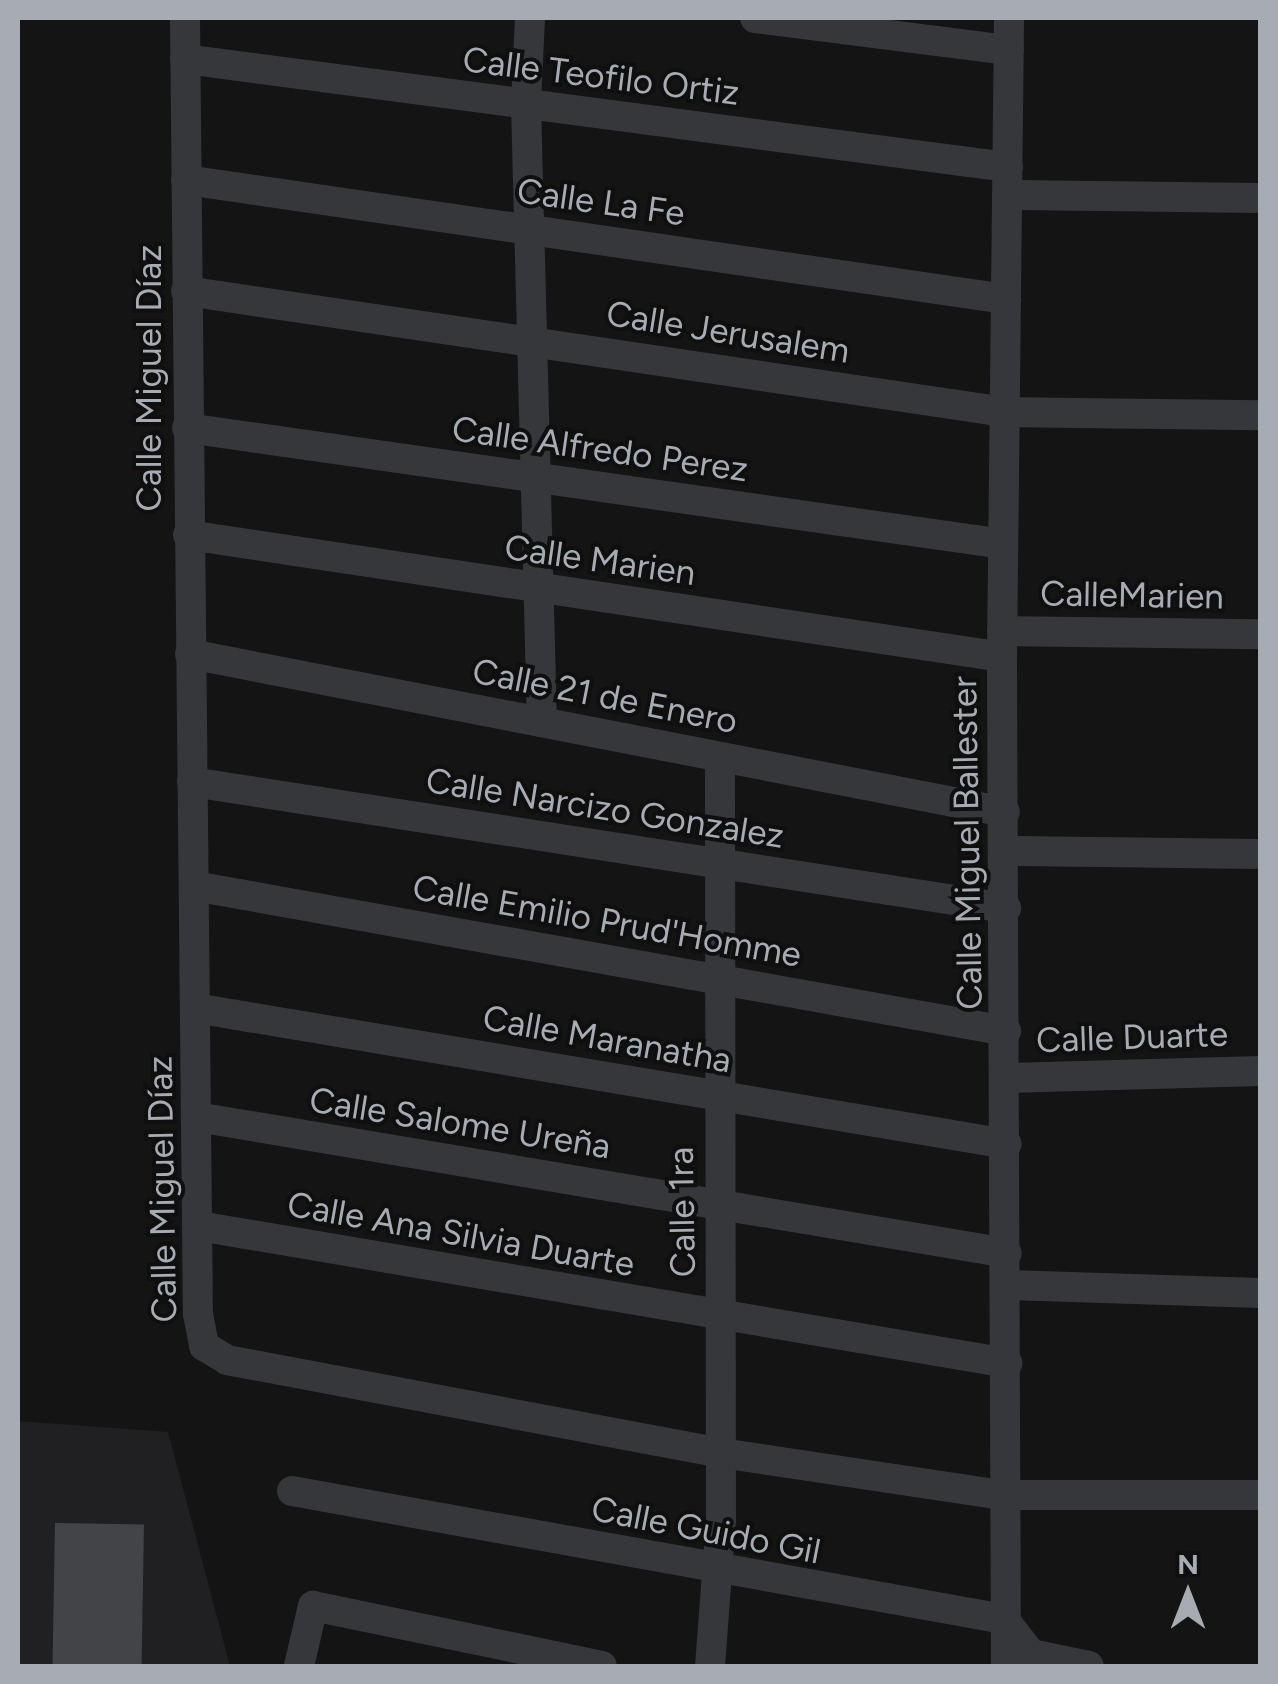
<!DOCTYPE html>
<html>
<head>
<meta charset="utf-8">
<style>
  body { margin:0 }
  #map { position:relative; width:1278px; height:1684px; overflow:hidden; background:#141415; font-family:Figtree,sans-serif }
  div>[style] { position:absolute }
  .built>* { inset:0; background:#202022 }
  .building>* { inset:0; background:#434448; transform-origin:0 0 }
  .street>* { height:30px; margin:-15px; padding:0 15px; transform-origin:15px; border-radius:15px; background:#35373a }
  span { translate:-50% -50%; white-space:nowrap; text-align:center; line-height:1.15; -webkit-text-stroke:8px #0f0f10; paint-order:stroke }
  .street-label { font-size:35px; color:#a7acb4 }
  .frame { position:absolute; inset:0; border:20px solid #a7acb4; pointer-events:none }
  .north { position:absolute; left:1138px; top:1544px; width:100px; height:100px; -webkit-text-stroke:8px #0f0f10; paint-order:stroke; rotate:0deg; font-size:28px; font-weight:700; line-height:40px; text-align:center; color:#a7acb4 }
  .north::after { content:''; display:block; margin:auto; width:35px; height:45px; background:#a7acb4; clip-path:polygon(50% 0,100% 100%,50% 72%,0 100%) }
</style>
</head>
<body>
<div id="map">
  <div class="built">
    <div style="clip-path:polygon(18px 1421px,168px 1432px,230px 1666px,18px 1666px)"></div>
  </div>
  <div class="building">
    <div style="left:55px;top:1523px;width:89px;height:143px;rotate:1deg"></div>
  </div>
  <div class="street">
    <div style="left:185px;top:18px;width:1296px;rotate:89.43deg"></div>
    <div style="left:198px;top:1314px;width:33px;rotate:79deg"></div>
    <div style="left:204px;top:1346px;width:27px;rotate:31deg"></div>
    <div style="left:227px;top:1360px;width:503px;rotate:10.66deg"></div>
    <div style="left:721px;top:1453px;width:284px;rotate:8.5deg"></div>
    <div style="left:1002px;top:1495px;width:258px"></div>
    <div style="left:530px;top:18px;width:86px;rotate:92.7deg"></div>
    <div style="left:526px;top:104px;width:618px;rotate:88.52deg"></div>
    <div style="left:755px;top:18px;width:256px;rotate:7.2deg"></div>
    <div style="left:185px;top:59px;width:830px;rotate:7.48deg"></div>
    <div style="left:186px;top:180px;width:829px;rotate:8.26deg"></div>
    <div style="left:1007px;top:195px;width:253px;rotate:0.7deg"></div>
    <div style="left:186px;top:291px;width:827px;rotate:8.41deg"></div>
    <div style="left:1004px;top:412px;width:256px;rotate:0.7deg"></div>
    <div style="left:187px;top:428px;width:824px;rotate:8.09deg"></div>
    <div style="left:188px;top:535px;width:823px;rotate:8.52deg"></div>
    <div style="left:1002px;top:631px;width:258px;rotate:0.7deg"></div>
    <div style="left:190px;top:654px;width:830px;rotate:10.97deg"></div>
    <div style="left:192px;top:782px;width:824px;rotate:8.8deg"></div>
    <div style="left:1006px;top:851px;width:254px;rotate:0.7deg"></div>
    <div style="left:194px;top:886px;width:825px;rotate:10.12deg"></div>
    <div style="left:195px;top:1008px;width:823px;rotate:9.51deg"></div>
    <div style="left:1006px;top:1078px;width:254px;rotate:-1.6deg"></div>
    <div style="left:197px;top:1117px;width:821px;rotate:9.53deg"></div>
    <div style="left:199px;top:1226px;width:820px;rotate:9.62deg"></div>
    <div style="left:1007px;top:1285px;width:253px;rotate:1.8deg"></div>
    <div style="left:292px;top:1491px;width:723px;rotate:10.19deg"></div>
    <div style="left:1004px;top:1619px;width:44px;rotate:52.4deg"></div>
    <div style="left:1031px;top:1654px;width:59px;rotate:11.7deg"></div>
    <div style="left:299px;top:1666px;width:62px;rotate:-76.9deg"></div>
    <div style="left:313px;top:1606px;width:295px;rotate:11.7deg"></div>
    <div style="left:710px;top:1666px;width:147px;rotate:-85.7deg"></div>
    <div style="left:721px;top:1519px;width:762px;rotate:-90.08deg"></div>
    <div style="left:1006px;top:1666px;width:1009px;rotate:-90.23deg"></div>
    <div style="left:1002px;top:657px;width:639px;rotate:-89.37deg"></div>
  </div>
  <div class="street-label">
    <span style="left:601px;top:76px;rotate:7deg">Calle Teofilo Ortiz</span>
    <span style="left:601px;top:202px;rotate:8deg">Calle La Fe</span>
    <span style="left:728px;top:332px;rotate:9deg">Calle Jerusalem</span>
    <span style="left:149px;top:378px;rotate:-90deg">Calle Miguel Díaz</span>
    <span style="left:600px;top:449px;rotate:8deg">Calle Alfredo Perez</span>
    <span style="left:600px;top:560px;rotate:8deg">Calle Marien</span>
    <span style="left:1132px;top:595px;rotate:1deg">CalleMarien</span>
    <span style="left:605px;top:696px;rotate:11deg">Calle 21 de Enero</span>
    <span style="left:605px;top:808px;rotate:9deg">Calle Narcizo Gonzalez</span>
    <span style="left:967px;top:843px;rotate:-91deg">Calle Miguel Ballester</span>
    <span style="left:607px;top:921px;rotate:10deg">Calle Emilio Prud'Homme</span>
    <span style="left:1132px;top:1037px;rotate:-2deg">Calle Duarte</span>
    <span style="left:607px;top:1039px;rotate:10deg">Calle Maranatha</span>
    <span style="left:460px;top:1123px;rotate:9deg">Calle Salome Ureña</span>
    <span style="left:162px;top:1189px;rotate:-91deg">Calle Miguel Díaz</span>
    <span style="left:682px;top:1212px;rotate:-91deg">Calle 1ra</span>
    <span style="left:461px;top:1234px;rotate:10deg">Calle Ana Silvia Duarte</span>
    <span style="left:706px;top:1530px;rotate:11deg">Calle Guido Gil</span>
  </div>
  <div class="frame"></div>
  <div class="north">N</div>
</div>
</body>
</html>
